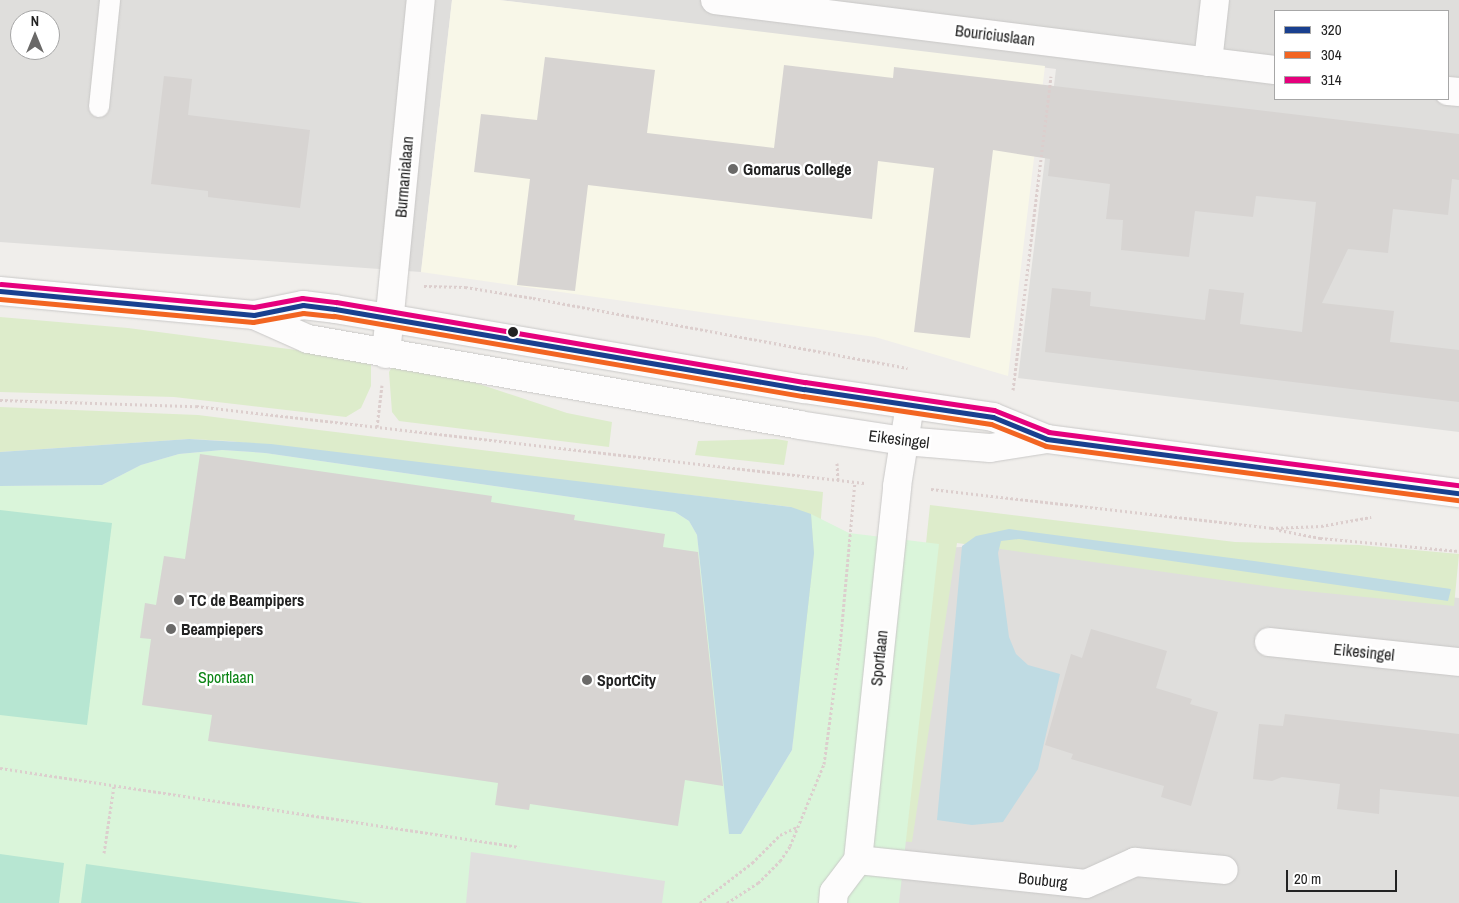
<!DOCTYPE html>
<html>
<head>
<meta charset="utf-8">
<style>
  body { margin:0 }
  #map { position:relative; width:1459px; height:903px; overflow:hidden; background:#f0eeeb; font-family:"Archivo Narrow",sans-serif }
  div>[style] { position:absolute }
  .residential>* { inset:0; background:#dfdedc }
  .education>* { inset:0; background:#f8f7e8 }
  .grass>* { inset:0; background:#ddeccb }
  .park>* { inset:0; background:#daf5da }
  .pitch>* { inset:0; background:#b7e6d2 }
  .parking>* { inset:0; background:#e0dfde }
  .water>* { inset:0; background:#bfdbe3 }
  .building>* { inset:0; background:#d7d4d2 }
  .path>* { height:3px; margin-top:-1.5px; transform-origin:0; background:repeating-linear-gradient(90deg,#dccecd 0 2.5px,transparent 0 5px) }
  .roads { filter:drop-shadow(0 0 1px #c9c8c7) drop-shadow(0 0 1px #c9c8c7) }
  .service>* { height:20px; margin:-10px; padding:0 10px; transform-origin:10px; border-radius:10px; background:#fdfcfc }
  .minor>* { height:28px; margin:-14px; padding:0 14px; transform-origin:14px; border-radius:14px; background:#fdfcfc }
  .tertiary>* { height:28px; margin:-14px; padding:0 14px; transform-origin:14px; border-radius:14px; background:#fdfcfc }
  .bus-1>* { height:5px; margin:-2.5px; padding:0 2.5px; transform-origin:2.5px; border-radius:2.5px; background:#19408f }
  .bus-2>* { height:5px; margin:-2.5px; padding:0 2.5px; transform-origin:2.5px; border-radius:2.5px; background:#f26522 }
  .bus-3>* { height:5px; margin:-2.5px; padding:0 2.5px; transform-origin:2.5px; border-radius:2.5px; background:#e5007d }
  .dots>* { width:14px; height:14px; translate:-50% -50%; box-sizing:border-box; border:2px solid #fff; border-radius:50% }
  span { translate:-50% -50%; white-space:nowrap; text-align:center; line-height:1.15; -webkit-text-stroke:5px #fff; paint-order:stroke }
  .street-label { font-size:16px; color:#222 }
  .poi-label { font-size:16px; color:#222; font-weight:700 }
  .left { translate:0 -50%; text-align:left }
  .park-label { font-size:16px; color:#0c8416 }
  .legend { position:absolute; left:1274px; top:10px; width:175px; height:90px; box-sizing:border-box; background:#fff; border:1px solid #a7a7a7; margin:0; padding:6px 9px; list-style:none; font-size:15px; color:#222 }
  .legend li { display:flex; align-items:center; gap:10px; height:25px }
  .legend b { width:25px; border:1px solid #a7a7a7 }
  .north { position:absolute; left:10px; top:10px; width:50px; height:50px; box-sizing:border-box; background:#fff; border:1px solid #a7a7a7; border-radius:50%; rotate:0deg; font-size:14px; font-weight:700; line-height:20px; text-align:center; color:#222 }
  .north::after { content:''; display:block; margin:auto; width:18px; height:22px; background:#6a6968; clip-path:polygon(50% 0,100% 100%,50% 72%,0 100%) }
  .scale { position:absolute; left:1286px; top:870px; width:111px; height:22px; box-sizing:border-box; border:2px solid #222; border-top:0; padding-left:6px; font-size:15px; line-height:18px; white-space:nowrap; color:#222; -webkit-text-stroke:4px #fff; paint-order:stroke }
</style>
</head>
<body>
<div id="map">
  <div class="residential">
    <div style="clip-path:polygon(evenodd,0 0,452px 0,421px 272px,0 242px,0 0,20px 20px,50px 20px,50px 50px,20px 50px,20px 20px)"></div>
    <div style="clip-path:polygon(evenodd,499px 0,1459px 0,1459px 432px,1018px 378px,1056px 69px,499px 0,1275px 11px,1448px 11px,1448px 99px,1275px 99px,1275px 11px)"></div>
    <div style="clip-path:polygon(1001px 545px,1459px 598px,1459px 903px,879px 903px,921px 549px)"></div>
  </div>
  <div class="education">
    <div style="clip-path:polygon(452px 0,499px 0,1045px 66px,1008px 376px,875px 337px,421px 272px)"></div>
  </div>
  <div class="grass">
    <div style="clip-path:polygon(0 317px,128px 328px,366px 359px,371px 362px,371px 386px,361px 408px,346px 417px,174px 397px,0 392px)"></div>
    <div style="clip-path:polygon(394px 364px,467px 380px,567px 413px,612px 422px,609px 447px,399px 421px,392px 412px,389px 372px)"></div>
    <div style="clip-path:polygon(0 407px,198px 415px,823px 492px,805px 722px,729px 834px,791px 507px,229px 441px,189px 439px,0 452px)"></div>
    <div style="clip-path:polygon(776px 439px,788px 441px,784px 465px,695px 455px,698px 441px)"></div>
    <div style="clip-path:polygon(930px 505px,1235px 542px,1359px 545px,1459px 554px,1454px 606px,1286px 589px,957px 543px,912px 842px,895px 841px)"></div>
  </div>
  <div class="park">
    <div style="clip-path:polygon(222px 450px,265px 453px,675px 512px,689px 521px,697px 535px,730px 834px,741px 834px,792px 750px,814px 553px,811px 514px,849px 533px,939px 544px,899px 903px,0 903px,0 486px,102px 485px,141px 465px,179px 454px)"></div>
  </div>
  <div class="pitch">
    <div style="clip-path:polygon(0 510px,112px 523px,87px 725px,0 715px)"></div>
    <div style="clip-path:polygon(0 854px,64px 863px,59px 903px,0 903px)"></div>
    <div style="clip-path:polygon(86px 864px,363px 903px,81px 903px)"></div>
  </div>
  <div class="parking">
    <div style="clip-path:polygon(471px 852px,665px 881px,662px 903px,466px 903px)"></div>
  </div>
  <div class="water">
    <div style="clip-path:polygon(189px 439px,271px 444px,791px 507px,811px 514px,814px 553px,792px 750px,741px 834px,729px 834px,697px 535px,689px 521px,675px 512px,265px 453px,222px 450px,179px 454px,141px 465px,102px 485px,0 486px,0 452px)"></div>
    <div style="clip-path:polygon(1009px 529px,1254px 561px,1451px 589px,1448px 601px,1019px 539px,1001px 541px,998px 553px,1009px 637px,1016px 654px,1028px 665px,1060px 674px,1038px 769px,1003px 822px,972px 825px,937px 820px,962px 546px,976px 536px)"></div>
  </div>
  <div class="building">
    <div style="clip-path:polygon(545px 57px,655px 70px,647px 133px,774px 148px,784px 65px,893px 78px,894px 67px,1459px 134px,1459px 180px,1452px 179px,1448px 215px,1393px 209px,1388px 253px,1348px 249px,1322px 303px,1394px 311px,1390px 342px,1459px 350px,1459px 402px,1045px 352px,1052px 288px,1091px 292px,1090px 306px,1205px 320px,1209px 289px,1244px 293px,1240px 324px,1302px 332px,1316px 202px,1256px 196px,1253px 217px,1195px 211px,1189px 257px,1121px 250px,1123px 220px,1106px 219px,1110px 184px,1048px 176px,1050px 159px,993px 150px,970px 338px,914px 332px,934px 168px,878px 161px,872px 219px,588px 185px,575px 291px,517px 285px,530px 179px,474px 172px,481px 114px,537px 120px)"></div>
    <div style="clip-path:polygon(164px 76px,192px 79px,188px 115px,310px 130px,300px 208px,208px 197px,208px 191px,151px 184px)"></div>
    <div style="clip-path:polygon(200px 454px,492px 496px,491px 502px,575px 515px,574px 520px,665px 534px,663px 547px,698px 552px,723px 786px,685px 780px,678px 826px,530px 804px,529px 810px,495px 805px,498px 783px,208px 741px,212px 715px,142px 705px,151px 639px,140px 638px,145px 603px,156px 605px,164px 556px,185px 559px)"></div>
    <div style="clip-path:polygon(1091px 629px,1167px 651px,1156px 688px,1192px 699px,1190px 704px,1218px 712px,1191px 806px,1161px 797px,1164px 786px,1071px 759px,1073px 754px,1045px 745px,1071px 654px,1082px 658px)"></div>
    <div style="clip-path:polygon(1285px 714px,1459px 734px,1459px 797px,1380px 789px,1379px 814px,1337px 809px,1340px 784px,1282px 777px,1272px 781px,1253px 779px,1259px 724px,1283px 726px)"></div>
  </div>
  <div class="path">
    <div style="left:424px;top:286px;width:41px;rotate:1.4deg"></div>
    <div style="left:465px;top:287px;width:69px;rotate:9.2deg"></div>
    <div style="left:533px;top:298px;width:381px;rotate:10.6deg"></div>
    <div style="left:1013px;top:390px;width:316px;rotate:-83.1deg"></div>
    <div style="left:0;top:400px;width:196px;rotate:1.8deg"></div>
    <div style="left:196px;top:406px;width:673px;rotate:6.57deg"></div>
    <div style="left:377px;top:427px;width:42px;rotate:-83.2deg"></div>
    <div style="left:837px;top:463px;width:18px;rotate:87deg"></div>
    <div style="left:931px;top:489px;width:342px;rotate:6.5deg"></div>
    <div style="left:1271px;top:528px;width:50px;rotate:-2.3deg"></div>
    <div style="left:1321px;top:526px;width:51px;rotate:-10.2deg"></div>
    <div style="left:1279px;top:530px;width:42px;rotate:11deg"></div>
    <div style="left:1320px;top:538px;width:140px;rotate:5.3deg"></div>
    <div style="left:0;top:768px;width:525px;rotate:8.65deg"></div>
    <div style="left:104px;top:853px;width:68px;rotate:-81.5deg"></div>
    <div style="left:700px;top:903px;width:66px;rotate:-37.6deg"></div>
    <div style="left:752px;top:863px;width:40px;rotate:-45deg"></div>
    <div style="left:780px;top:835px;width:19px;rotate:-25deg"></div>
    <div style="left:727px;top:903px;width:37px;rotate:-33deg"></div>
    <div style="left:758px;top:883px;width:31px;rotate:-45deg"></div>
    <div style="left:780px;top:861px;width:18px;rotate:-56deg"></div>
    <div style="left:790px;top:846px;width:89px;rotate:-67.5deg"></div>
    <div style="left:824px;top:764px;width:119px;rotate:-82.3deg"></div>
    <div style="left:840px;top:646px;width:165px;rotate:-84.8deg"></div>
  </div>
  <div class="roads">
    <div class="service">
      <div style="left:99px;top:107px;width:108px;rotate:-84.1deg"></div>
    </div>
    <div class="minor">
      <div style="left:715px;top:0;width:564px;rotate:7.13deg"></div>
      <div style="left:1208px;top:62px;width:62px;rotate:-83.6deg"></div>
      <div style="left:1448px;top:91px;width:11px;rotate:5deg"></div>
      <div style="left:386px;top:354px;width:356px;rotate:-84.4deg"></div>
      <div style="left:1269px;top:642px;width:191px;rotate:6deg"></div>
      <div style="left:858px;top:860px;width:229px;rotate:6deg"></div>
      <div style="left:1086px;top:884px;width:54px;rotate:-24.2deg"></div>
      <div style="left:1135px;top:862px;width:89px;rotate:5.1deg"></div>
      <div style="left:833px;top:903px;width:11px;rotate:-85deg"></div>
      <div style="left:834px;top:892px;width:40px;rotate:-53deg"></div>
      <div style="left:858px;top:860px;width:376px;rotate:-84deg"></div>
      <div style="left:897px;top:486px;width:82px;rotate:-80.9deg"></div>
    </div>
    <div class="tertiary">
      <div style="left:0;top:291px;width:255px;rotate:5.4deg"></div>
      <div style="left:254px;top:315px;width:50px;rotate:-11.5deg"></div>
      <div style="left:303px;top:305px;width:32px;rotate:7deg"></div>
      <div style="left:335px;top:309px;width:476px;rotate:9.7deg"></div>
      <div style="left:804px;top:389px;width:191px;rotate:8.4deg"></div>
      <div style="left:993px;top:417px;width:58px;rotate:22.2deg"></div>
      <div style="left:1047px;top:439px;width:416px;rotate:7.5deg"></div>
      <div style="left:254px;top:315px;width:59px;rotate:24deg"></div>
      <div style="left:308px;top:339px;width:498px;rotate:9.9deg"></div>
      <div style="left:799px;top:425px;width:106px;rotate:8.7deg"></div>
      <div style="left:904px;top:441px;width:86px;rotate:4.7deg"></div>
      <div style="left:990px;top:448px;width:58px;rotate:-9deg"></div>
    </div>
  </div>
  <div class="bus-1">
    <div style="left:0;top:291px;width:255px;rotate:5.4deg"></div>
    <div style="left:254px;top:315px;width:50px;rotate:-11.5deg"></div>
    <div style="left:303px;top:305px;width:32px;rotate:7deg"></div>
    <div style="left:335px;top:309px;width:476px;rotate:9.7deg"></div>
    <div style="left:804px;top:389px;width:191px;rotate:8.4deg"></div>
    <div style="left:993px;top:417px;width:58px;rotate:22.2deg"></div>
    <div style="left:1047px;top:439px;width:416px;rotate:7.5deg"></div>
  </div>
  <div class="bus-2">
    <div style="left:0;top:299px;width:254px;rotate:5.2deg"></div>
    <div style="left:253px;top:322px;width:51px;rotate:-10.2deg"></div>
    <div style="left:303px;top:313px;width:31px;rotate:6deg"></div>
    <div style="left:334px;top:316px;width:476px;rotate:9.7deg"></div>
    <div style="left:803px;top:396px;width:190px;rotate:8.5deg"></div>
    <div style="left:991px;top:424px;width:59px;rotate:21.8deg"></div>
    <div style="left:1046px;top:446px;width:416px;rotate:7.5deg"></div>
  </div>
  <div class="bus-3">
    <div style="left:1px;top:284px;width:254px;rotate:5.2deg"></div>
    <div style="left:254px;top:307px;width:49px;rotate:-10.6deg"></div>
    <div style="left:302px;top:298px;width:34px;rotate:7deg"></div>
    <div style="left:336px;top:302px;width:476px;rotate:9.7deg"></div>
    <div style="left:805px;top:382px;width:191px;rotate:8.4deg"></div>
    <div style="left:994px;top:410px;width:59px;rotate:21.8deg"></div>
    <div style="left:1049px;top:432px;width:413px;rotate:7.4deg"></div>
  </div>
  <div class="dots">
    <div style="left:733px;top:169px;background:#6a6968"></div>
    <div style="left:513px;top:332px;background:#222"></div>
    <div style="left:179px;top:600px;background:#6a6968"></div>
    <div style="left:171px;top:629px;background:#6a6968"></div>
    <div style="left:587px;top:680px;background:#6a6968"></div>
  </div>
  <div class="street-label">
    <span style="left:995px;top:35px;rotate:7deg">Bouriciuslaan</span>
    <span style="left:404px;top:177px;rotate:-85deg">Burmanialaan</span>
    <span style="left:899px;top:439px;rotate:7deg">Eikesingel</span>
    <span style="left:1364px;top:652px;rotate:6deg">Eikesingel</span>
    <span style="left:879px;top:658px;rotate:-84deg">Sportlaan</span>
    <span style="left:1043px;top:880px;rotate:6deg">Bouburg</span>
  </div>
  <div class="poi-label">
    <span class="left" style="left:743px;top:169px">Gomarus College</span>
    <span class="left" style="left:189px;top:600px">TC de Beampipers</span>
    <span class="left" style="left:181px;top:629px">Beampiepers</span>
    <span class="left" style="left:597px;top:680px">SportCity</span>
  </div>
  <div class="park-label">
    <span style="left:226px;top:677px">Sportlaan</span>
  </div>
  <ul class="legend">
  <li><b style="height:6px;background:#19408f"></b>320</li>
  <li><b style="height:6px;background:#f26522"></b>304</li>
  <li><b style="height:6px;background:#e5007d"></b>314</li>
  </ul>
  <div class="north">N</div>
  <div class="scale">20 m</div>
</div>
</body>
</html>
